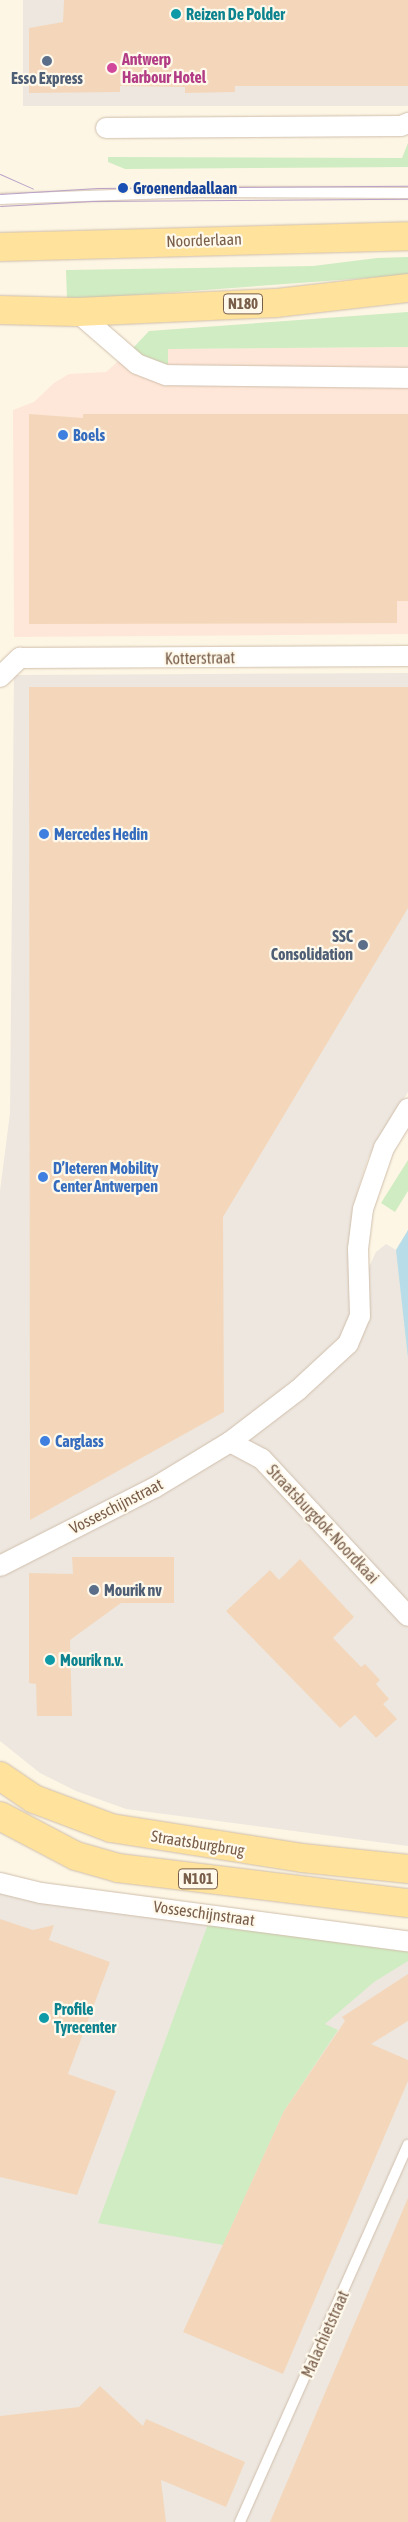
<!DOCTYPE html>
<html>
<head>
<meta charset="utf-8">
<style>
  body { margin:0 }
  #map { position:relative; width:408px; height:2522px; overflow:hidden; background:#fdf6e5; font-family:"Asap Condensed",sans-serif }
  div>[style] { position:absolute }
  .commercial>* { inset:0; background:#fee7d8 }
  .industrial>* { inset:0; background:#ede7df; transform-origin:0 0 }
  .green>* { inset:0; background:#d0ecc2 }
  .water>* { inset:0; background:#b8dde8 }
  .building>* { inset:0; background:#f4d7bb }
  .roads { filter:drop-shadow(0 0 1px #d0beab) drop-shadow(0 0 1px #d0beab) }
  .service>* { height:10px; margin:-5px; padding:0 5px; transform-origin:5px; border-radius:5px; background:#fff }
  .minor>* { height:20px; margin:-10px; padding:0 10px; transform-origin:10px; border-radius:10px; background:#fff }
  .primary>* { height:28px; margin:-14px; padding:0 14px; transform-origin:14px; border-radius:14px; background:#ffe29b }
  .tram>* { height:1px; margin:-0.5px; padding:0 0.5px; transform-origin:0.5px; border-radius:0.5px; background:#baa2c8 }
  .dots>* { width:14px; height:14px; translate:-50% -50%; box-sizing:border-box; border:2px solid #fff9ec; border-radius:50% }
  span { translate:-50% -50%; white-space:nowrap; text-align:center; line-height:1.15; -webkit-text-stroke:4.5px #fff9ec; paint-order:stroke }
  .shield-label span { padding:1px 4px; background:#fff9ec; border:1px solid; border-radius:4px; -webkit-text-stroke-width:0 }
  .shield-label { font-size:15px; color:#785d49; font-weight:700 }
  .culture-label { font-size:16px; color:#0d838f; font-weight:700 }
  .left { translate:0 -50%; text-align:left }
  .hotel-label { font-size:16px; color:#b23c85; font-weight:700 }
  .service-label { font-size:16px; color:#4e5e75; font-weight:700 }
  .right { translate:-100% -50%; text-align:right }
  .transit-label { font-size:16px; color:#164399; font-weight:700 }
  .street-label { font-size:16px; color:#785d49 }
  .shop-label { font-size:16px; color:#366cbe; font-weight:700 }
</style>
</head>
<body>
<div id="map">
  <div class="commercial">
    <div style="clip-path:polygon(408px 347px,408px 634px,14px 637px,13px 410px,34px 402px,54px 383px,69px 374px,106px 372px,133px 348px,153px 364px,168px 367px,168px 349px)"></div>
  </div>
  <div class="industrial">
    <div style="left:23px;top:0;width:385px;height:106px"></div>
    <div style="clip-path:polygon(408px 673px,408px 1092px,368px 1158px,353px 1206px,351px 1234px,354px 1299px,376px 1252px,386px 1244px,396px 1250px,400px 1243px,408px 1252px,408px 1846px,126px 1809px,76px 1791px,40px 1773px,0 1741px,0 1191px,10px 1113px,14px 675px)"></div>
    <div style="clip-path:polygon(0 1890px,57px 1904px,408px 1952px,408px 2522px,0 2522px)"></div>
  </div>
  <div class="green">
    <div style="clip-path:polygon(408px 143px,408px 167px,125px 169px,108px 162px,108px 157px,402px 158px)"></div>
    <div style="clip-path:polygon(408px 257px,408px 275px,67px 300px,66px 270px,313px 266px,377px 258px)"></div>
    <div style="clip-path:polygon(408px 312px,408px 347px,168px 349px,168px 367px,153px 364px,133px 348px,149px 331px)"></div>
    <div style="clip-path:polygon(408px 1160px,408px 1191px,395px 1212px,381px 1203px)"></div>
    <div style="clip-path:polygon(208px 1924px,408px 1952px,408px 1961px,374px 1982px,325px 2024px,338px 2030px,284px 2111px,223px 2245px,98px 2223px)"></div>
  </div>
  <div class="water">
    <div style="clip-path:polygon(408px 1230px,408px 1358px,396px 1250px)"></div>
  </div>
  <div class="building">
    <div style="clip-path:polygon(64px 0,408px 0,408px 86px,235px 86px,235px 92px,185px 93px,185px 87px,120px 86px,120px 92px,29px 93px,29px 28px,63px 22px)"></div>
    <div style="clip-path:polygon(29px 414px,83px 418px,83px 414px,408px 414px,408px 601px,397px 601px,397px 623px,29px 624px)"></div>
    <div style="clip-path:polygon(29px 687px,408px 687px,408px 908px,223px 1217px,224px 1412px,30px 1520px)"></div>
    <div style="clip-path:polygon(72px 1557px,174px 1557px,174px 1603px,121px 1603px,70px 1640px,72px 1716px,37px 1716px,36px 1684px,29px 1683px,29px 1573px,73px 1574px)"></div>
    <div style="clip-path:polygon(300px 1559px,354px 1617px,333px 1638px,361px 1667px,365px 1664px,380px 1680px,376px 1684px,389px 1699px,383px 1704px,397px 1719px,376px 1738px,355px 1715px,340px 1728px,226px 1611px,270px 1570px,279px 1580px)"></div>
    <div style="clip-path:polygon(0 1919px,33px 1930px,54px 1925px,49px 1940px,110px 1962px,68px 2074px,116px 2091px,77px 2195px,0 2177px)"></div>
    <div style="clip-path:polygon(408px 1974px,408px 2021px,371px 2044px,408px 2060px,408px 2081px,283px 2374px,183px 2332px,284px 2111px,345px 2021px,342px 2017px)"></div>
    <div style="clip-path:polygon(408px 2198px,408px 2522px,270px 2522px)"></div>
    <div style="clip-path:polygon(100px 2386px,143px 2426px,146px 2419px,245px 2462px,226px 2507px,161px 2480px,166px 2522px,0 2522px,0 2416px,79px 2407px)"></div>
  </div>
  <div class="roads">
    <div class="service">
      <div style="left:0;top:199px;width:199px;rotate:-2deg"></div>
      <div style="left:199px;top:192px;width:209px;rotate:0.3deg"></div>
      <div style="left:240px;top:2522px;width:413px;rotate:-66deg"></div>
    </div>
    <div class="minor">
      <div style="left:106px;top:128px;width:295px;rotate:-0.4deg"></div>
      <div style="left:401px;top:126px;width:8px;rotate:-23deg"></div>
      <div style="left:77px;top:312px;width:79px;rotate:40.9deg"></div>
      <div style="left:137px;top:364px;width:31px;rotate:21deg"></div>
      <div style="left:166px;top:375px;width:242px;rotate:0.7deg"></div>
      <div style="left:0;top:677px;width:28px;rotate:-44deg"></div>
      <div style="left:20px;top:658px;width:388px;rotate:-0.3deg"></div>
      <div style="left:230px;top:1442px;width:36px;rotate:28deg"></div>
      <div style="left:262px;top:1459px;width:214px;rotate:47.1deg"></div>
      <div style="left:0;top:1566px;width:173px;rotate:-26.9deg"></div>
      <div style="left:154px;top:1488px;width:89px;rotate:-31.2deg"></div>
      <div style="left:230px;top:1442px;width:86px;rotate:-37.4deg"></div>
      <div style="left:298px;top:1390px;width:68px;rotate:-42.6deg"></div>
      <div style="left:348px;top:1344px;width:30px;rotate:-67deg"></div>
      <div style="left:360px;top:1316px;width:67px;rotate:-91.7deg"></div>
      <div style="left:358px;top:1249px;width:40px;rotate:-82.9deg"></div>
      <div style="left:363px;top:1209px;width:65px;rotate:-71deg"></div>
      <div style="left:384px;top:1148px;width:46px;rotate:-58.4deg"></div>
      <div style="left:0;top:1883px;width:42px;rotate:13.7deg"></div>
      <div style="left:41px;top:1893px;width:370px;rotate:7.5deg"></div>
    </div>
    <div class="primary">
      <div style="left:0;top:247px;width:408px;rotate:-1.5deg"></div>
      <div style="left:0;top:310px;width:77px;rotate:1.5deg"></div>
      <div style="left:77px;top:312px;width:199px;rotate:-2.6deg"></div>
      <div style="left:276px;top:303px;width:133px;rotate:-6.5deg"></div>
      <div style="left:0;top:1776px;width:41px;rotate:34.1deg"></div>
      <div style="left:34px;top:1799px;width:82px;rotate:20.6deg"></div>
      <div style="left:111px;top:1828px;width:193px;rotate:8.9deg"></div>
      <div style="left:302px;top:1858px;width:107px;rotate:5.9deg"></div>
      <div style="left:0;top:1816px;width:86px;rotate:27.8deg"></div>
      <div style="left:76px;top:1856px;width:44px;rotate:15.9deg"></div>
      <div style="left:118px;top:1868px;width:292px;rotate:6.9deg"></div>
    </div>
  </div>
  <div class="tram">
    <div style="left:0;top:174px;width:36px;rotate:24deg"></div>
    <div style="left:0;top:194px;width:98px;rotate:-3.5deg"></div>
    <div style="left:98px;top:188px;width:310px;rotate:-0.4deg"></div>
    <div style="left:0;top:206px;width:92px;rotate:-3.1deg"></div>
    <div style="left:92px;top:201px;width:316px;rotate:-0.4deg"></div>
  </div>
  <div class="dots">
    <div style="left:176px;top:14px;background:#0f9aa8"></div>
    <div style="left:47px;top:61px;background:#5c6f8a"></div>
    <div style="left:112px;top:68px;background:#d1479c"></div>
    <div style="left:123px;top:188px;background:#1a4fb4"></div>
    <div style="left:63px;top:435px;background:#3f7fe0"></div>
    <div style="left:44px;top:834px;background:#3f7fe0"></div>
    <div style="left:363px;top:945px;background:#5c6f8a"></div>
    <div style="left:43px;top:1177px;background:#3f7fe0"></div>
    <div style="left:45px;top:1441px;background:#3f7fe0"></div>
    <div style="left:94px;top:1590px;background:#5c6f8a"></div>
    <div style="left:50px;top:1660px;background:#0f9aa8"></div>
    <div style="left:44px;top:2018px;background:#0f9aa8"></div>
  </div>
  <div class="shield-label">
    <span style="left:243px;top:304px">N180</span>
    <span style="left:198px;top:1879px">N101</span>
  </div>
  <div class="culture-label">
    <span class="left" style="left:186px;top:14px">Reizen De Polder</span>
    <span class="left" style="left:60px;top:1660px">Mourik n.v.</span>
    <span class="left" style="left:54px;top:2018px">Profile<br>Tyrecenter</span>
  </div>
  <div class="hotel-label">
    <span class="left" style="left:122px;top:68px">Antwerp<br>Harbour Hotel</span>
  </div>
  <div class="service-label">
    <span style="left:47px;top:78px">Esso Express</span>
    <span class="right" style="left:353px;top:945px">SSC<br>Consolidation</span>
    <span class="left" style="left:104px;top:1590px">Mourik nv</span>
  </div>
  <div class="transit-label">
    <span class="left" style="left:133px;top:188px">Groenendaallaan</span>
  </div>
  <div class="street-label">
    <span style="left:204px;top:240px;rotate:-2deg">Noorderlaan</span>
    <span style="left:200px;top:658px;rotate:-1deg">Kotterstraat</span>
    <span style="left:116px;top:1506px;rotate:-27deg">Vosseschijnstraat</span>
    <span style="left:323px;top:1524px;rotate:47deg">Straatsburgdok-Noordkaai</span>
    <span style="left:198px;top:1843px;rotate:9deg">Straatsburgbrug</span>
    <span style="left:204px;top:1913px;rotate:8deg">Vosseschijnstraat</span>
    <span style="left:325px;top:2334px;rotate:-66deg">Malachietstraat</span>
  </div>
  <div class="shop-label">
    <span class="left" style="left:73px;top:435px">Boels</span>
    <span class="left" style="left:54px;top:834px">Mercedes Hedin</span>
    <span class="left" style="left:53px;top:1177px">D’Ieteren Mobility<br>Center Antwerpen</span>
    <span class="left" style="left:55px;top:1441px">Carglass</span>
  </div>
</div>
</body>
</html>
